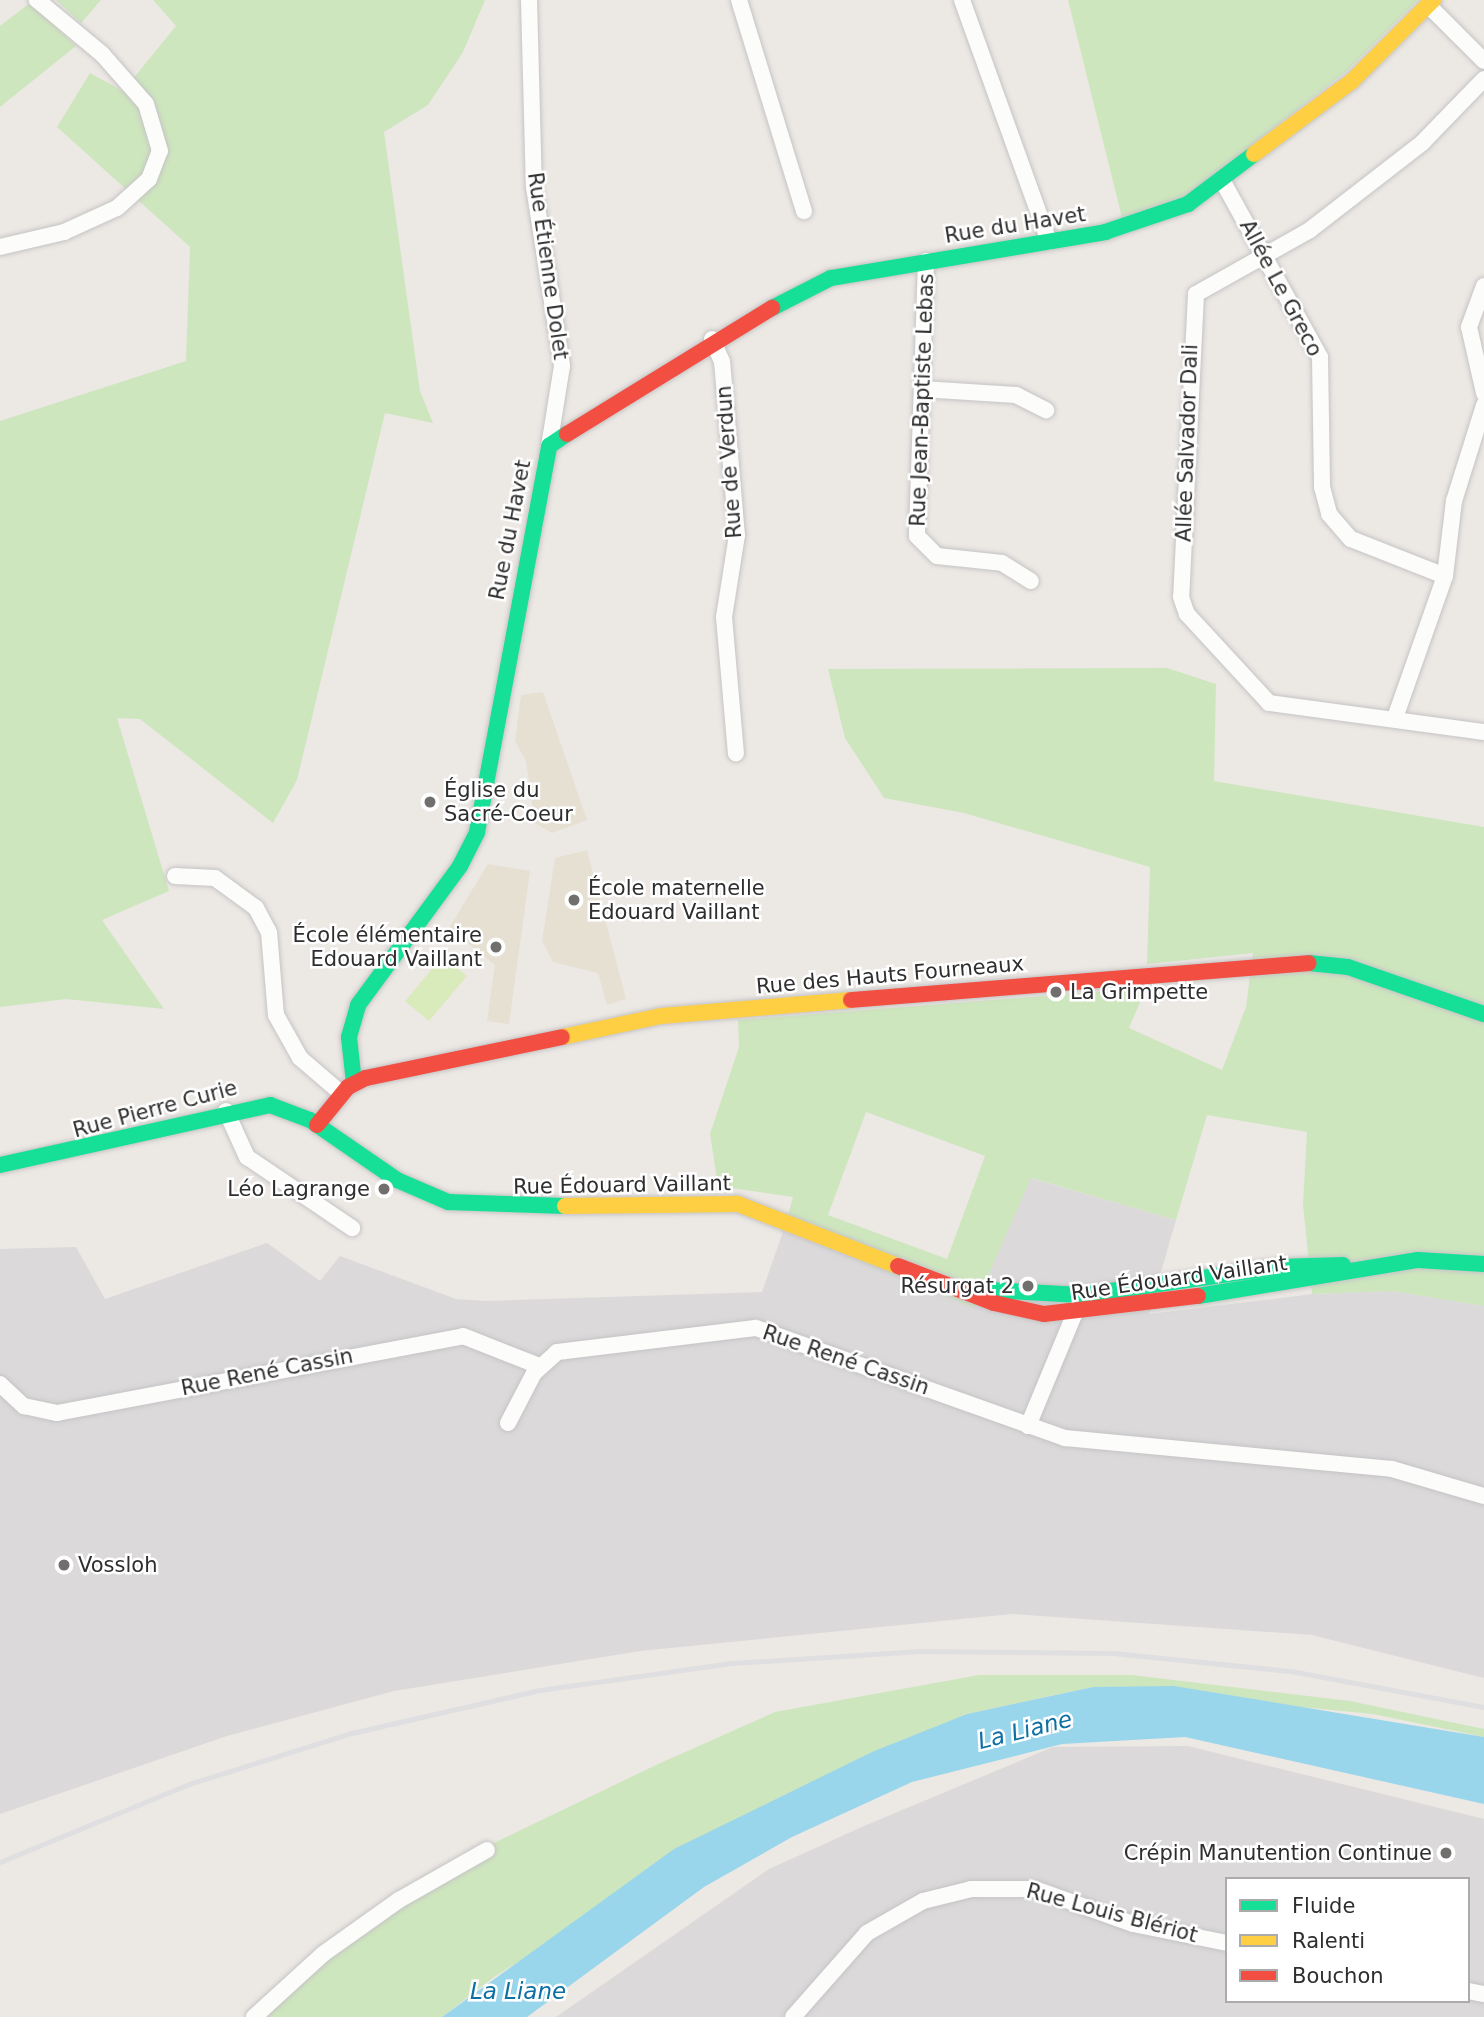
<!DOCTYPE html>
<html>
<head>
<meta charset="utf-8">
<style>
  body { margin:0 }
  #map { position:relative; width:1484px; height:2017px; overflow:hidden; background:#ece8e4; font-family:"DejaVu Sans",sans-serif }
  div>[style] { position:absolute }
  .industrial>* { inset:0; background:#dcd9db }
  .education>* { inset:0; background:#e6e0d3 }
  .green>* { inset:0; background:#cee6be }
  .pitch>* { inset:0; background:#d9eabb; transform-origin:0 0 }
  .water>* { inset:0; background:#99d6ec }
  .roads { filter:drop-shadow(0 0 2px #c5c4c5) drop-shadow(0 0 2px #c5c4c5) }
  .street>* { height:16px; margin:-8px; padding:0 8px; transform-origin:8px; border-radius:8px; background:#fcfcfb }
  .fast>* { height:16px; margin:-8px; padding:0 8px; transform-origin:8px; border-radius:8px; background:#16e098 }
  .slow>* { height:16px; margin:-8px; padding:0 8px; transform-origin:8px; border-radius:8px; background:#ffcf43 }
  .jam>* { height:16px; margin:-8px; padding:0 8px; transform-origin:8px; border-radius:8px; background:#f24e42 }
  .rail>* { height:4.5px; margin:-2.25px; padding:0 2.25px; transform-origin:2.25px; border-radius:2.25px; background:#dfdfe1 }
  .dots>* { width:19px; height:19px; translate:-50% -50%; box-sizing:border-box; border:4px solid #fff; border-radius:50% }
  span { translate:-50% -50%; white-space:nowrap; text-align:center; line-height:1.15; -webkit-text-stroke:5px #fff; paint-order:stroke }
  .street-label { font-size:21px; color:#2e2e2e }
  .poi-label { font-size:21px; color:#2e2e2e }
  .left { translate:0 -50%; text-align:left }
  .right { translate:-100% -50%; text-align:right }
  .water-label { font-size:23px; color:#0d6fa3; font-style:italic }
  .legend { position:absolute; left:1225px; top:1877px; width:245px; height:126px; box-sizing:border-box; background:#fff; border:2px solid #ababab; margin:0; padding:9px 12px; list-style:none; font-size:21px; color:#2e2e2e }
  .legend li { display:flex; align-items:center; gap:14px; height:35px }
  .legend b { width:35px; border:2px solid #ababab }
</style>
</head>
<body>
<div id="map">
  <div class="industrial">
    <div style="clip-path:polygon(1030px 1178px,1176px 1220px,1149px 1314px,1312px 1294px,1392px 1291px,1484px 1306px,1484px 1678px,1312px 1635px,1012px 1614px,640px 1651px,394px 1691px,227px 1736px,0 1814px,0 1249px,76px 1247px,105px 1299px,267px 1243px,320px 1281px,340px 1256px,456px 1299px,486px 1301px,762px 1292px,784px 1229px,974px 1307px)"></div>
    <div style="clip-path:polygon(evenodd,1188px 1746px,1484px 1819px,1484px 2017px,556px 2017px,769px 1869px,864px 1826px,1053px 1747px,1188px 1746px,1227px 1879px,1468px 1879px,1468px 2001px,1227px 2001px,1227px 1879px)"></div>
  </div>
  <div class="education">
    <div style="clip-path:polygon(543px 692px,587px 820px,552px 833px,535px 823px,526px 761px,515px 741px,521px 695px)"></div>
    <div style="clip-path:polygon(587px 850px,626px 999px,607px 1005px,598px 973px,553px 962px,542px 941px,555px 858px)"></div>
    <div style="clip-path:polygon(488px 864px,530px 871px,509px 1024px,487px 1021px,495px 965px,449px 928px)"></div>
  </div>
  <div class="green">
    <div style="clip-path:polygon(56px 0,101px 0,81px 23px)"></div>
    <div style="clip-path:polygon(153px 0,485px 0,463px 52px,428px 105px,384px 132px,420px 391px,433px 423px,385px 413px,297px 780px,273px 823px,140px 719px,117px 718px,169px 891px,102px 920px,164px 1009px,66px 999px,0 1007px,0 421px,186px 361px,190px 247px,57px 127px,90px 73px,123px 91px,176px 26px)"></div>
    <div style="clip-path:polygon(1068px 0,1418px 0,1347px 71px,1188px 195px,1122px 218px)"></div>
    <div style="clip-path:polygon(30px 3px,76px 46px,0 107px,0 26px)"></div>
    <div style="clip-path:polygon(evenodd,1167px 668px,1216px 684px,1214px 781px,1484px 827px,1484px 1306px,1392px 1291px,1312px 1294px,1303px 1204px,1307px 1132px,1207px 1115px,1176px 1220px,1031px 1178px,974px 1308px,784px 1229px,793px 1197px,718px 1186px,710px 1134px,739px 1047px,738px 1020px,1146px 988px,1129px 1028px,1222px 1070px,1246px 1007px,1253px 953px,1147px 964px,1150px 867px,964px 813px,884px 798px,845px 738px,828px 669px,1167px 668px,866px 1112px,985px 1156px,947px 1259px,828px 1215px,866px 1112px)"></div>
    <div style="clip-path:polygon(979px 1675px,1132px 1675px,1350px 1701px,1484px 1729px,1484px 1737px,1373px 1714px,1093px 1687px,967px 1714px,800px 1788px,494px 1977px,442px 2017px,249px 2017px,446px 1866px,656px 1765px,775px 1712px)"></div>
  </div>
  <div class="pitch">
    <div style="left:443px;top:956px;width:31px;height:59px;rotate:40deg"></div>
  </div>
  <div class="water">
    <div style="clip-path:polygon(1174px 1686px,1484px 1737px,1484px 1804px,1185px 1737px,1062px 1744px,912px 1782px,792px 1837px,704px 1887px,527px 2017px,442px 2017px,674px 1849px,872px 1752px,967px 1714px,1093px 1687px)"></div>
  </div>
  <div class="roads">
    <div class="street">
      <div style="left:529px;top:0;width:187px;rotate:88.5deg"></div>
      <div style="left:534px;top:187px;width:181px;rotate:81.1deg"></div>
      <div style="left:562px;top:366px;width:81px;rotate:99.2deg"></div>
      <div style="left:739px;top:0;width:221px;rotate:72.9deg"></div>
      <div style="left:962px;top:0;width:257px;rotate:70.2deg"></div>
      <div style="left:1428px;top:5px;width:79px;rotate:45deg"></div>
      <div style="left:1484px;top:79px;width:89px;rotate:134.1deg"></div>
      <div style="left:1422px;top:143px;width:142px;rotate:142.2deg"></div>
      <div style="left:1310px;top:230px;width:131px;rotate:150.7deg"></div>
      <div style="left:1196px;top:294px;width:303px;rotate:92.8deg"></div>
      <div style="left:1181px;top:597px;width:18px;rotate:71deg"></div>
      <div style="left:1187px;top:614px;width:121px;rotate:47.3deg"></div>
      <div style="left:1269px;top:703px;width:217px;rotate:7.7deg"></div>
      <div style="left:1223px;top:182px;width:200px;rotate:61deg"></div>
      <div style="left:1320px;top:357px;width:130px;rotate:89.1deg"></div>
      <div style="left:1322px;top:487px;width:28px;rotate:75deg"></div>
      <div style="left:1329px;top:514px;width:33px;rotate:49deg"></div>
      <div style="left:1351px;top:539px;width:101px;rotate:21.5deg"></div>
      <div style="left:0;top:247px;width:66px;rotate:-13.2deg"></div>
      <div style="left:64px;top:232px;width:58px;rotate:-24.4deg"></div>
      <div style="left:117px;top:208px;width:43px;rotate:-42.2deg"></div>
      <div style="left:149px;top:179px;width:30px;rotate:-69deg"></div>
      <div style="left:160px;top:151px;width:49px;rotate:-106.6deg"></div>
      <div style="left:146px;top:104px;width:67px;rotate:-131.3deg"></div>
      <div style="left:102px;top:54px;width:85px;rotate:-140.3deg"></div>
      <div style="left:926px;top:261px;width:275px;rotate:91.9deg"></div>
      <div style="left:917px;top:536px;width:28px;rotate:45deg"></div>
      <div style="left:937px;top:556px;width:65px;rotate:6.1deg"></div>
      <div style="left:1002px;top:563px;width:34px;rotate:32deg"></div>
      <div style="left:1484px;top:286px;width:44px;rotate:110.1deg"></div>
      <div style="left:1469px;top:327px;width:68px;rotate:77.2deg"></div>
      <div style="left:712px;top:339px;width:24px;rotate:66deg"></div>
      <div style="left:722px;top:361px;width:175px;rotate:85.1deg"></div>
      <div style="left:737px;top:535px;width:83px;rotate:99deg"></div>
      <div style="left:724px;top:617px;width:137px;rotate:85deg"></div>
      <div style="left:922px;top:389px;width:94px;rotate:3.7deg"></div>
      <div style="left:1016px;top:395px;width:34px;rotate:27deg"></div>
      <div style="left:1396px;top:715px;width:147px;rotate:-70.6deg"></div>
      <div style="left:1445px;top:576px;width:76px;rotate:-83.2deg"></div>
      <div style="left:1454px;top:501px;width:101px;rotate:-72.6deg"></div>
      <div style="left:175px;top:876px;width:40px;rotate:2.9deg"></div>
      <div style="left:215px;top:878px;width:51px;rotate:36.2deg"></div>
      <div style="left:256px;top:908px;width:27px;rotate:62deg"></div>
      <div style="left:269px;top:932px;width:83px;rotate:85.2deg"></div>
      <div style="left:276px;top:1015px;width:49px;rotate:60.8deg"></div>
      <div style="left:300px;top:1058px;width:55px;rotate:40.6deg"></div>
      <div style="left:226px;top:1111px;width:51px;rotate:65.5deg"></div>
      <div style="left:247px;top:1157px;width:127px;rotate:34.1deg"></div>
      <div style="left:0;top:1384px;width:33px;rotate:43deg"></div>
      <div style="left:24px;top:1406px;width:34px;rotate:12deg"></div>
      <div style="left:57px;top:1413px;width:413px;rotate:-10.7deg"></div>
      <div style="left:463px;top:1336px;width:82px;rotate:21.5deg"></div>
      <div style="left:508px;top:1423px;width:56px;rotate:-62.5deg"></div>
      <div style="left:534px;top:1373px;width:31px;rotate:-42deg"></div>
      <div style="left:557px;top:1352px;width:200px;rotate:-6.9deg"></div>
      <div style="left:756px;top:1328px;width:328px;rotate:19.6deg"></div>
      <div style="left:1065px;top:1438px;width:328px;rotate:5.4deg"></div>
      <div style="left:1392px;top:1469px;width:96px;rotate:16.4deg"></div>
      <div style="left:1028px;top:1426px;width:131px;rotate:-67.5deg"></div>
      <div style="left:1468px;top:1991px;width:16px;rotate:11deg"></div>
      <div style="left:254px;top:2017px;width:93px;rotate:-42.4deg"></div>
      <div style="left:323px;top:1954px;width:93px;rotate:-35.4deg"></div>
      <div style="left:399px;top:1900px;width:101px;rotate:-29.6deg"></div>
      <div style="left:793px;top:2017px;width:112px;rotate:-48.6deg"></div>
      <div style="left:867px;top:1933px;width:64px;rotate:-29.7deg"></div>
      <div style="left:923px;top:1901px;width:49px;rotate:-14deg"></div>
      <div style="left:971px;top:1889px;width:64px"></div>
      <div style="left:1035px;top:1889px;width:104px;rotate:19.7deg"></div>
      <div style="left:1133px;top:1924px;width:96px;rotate:11.4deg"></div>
    </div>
    <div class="fast">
      <div style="left:772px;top:308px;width:66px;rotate:-27deg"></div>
      <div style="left:831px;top:278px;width:278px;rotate:-9.5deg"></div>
      <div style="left:1105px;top:232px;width:88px;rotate:-18.6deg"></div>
      <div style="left:1188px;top:204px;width:83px;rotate:-37.1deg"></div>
      <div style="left:1309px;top:963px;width:39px;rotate:6deg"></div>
      <div style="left:1348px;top:967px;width:144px;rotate:19.1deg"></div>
      <div style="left:354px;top:1083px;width:46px;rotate:-96.2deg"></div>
      <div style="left:349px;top:1037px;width:33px;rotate:-74deg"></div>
      <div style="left:358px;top:1005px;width:172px;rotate:-53.7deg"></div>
      <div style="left:460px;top:866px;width:38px;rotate:-63deg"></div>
      <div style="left:477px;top:832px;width:393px;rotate:-79.4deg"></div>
      <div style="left:549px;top:446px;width:22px;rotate:-34deg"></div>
      <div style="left:0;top:1165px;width:277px;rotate:-12.5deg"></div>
      <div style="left:270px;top:1105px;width:43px;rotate:20.6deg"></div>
      <div style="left:310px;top:1120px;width:106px;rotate:34.6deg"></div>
      <div style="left:397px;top:1180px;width:56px;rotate:23.3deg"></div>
      <div style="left:448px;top:1202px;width:117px;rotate:2deg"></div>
      <div style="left:989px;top:1290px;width:93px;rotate:3.1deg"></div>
      <div style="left:1082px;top:1295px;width:198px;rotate:-8.1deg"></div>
      <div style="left:1278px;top:1267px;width:65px;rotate:-1.8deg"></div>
      <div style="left:1198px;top:1296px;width:223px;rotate:-9.3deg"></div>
      <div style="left:1418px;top:1260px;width:66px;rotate:3.5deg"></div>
    </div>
    <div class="slow">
      <div style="left:1254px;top:154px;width:122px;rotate:-36.7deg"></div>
      <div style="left:1352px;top:81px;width:115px;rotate:-45deg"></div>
      <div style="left:562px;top:1037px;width:101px;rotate:-12deg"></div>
      <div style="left:661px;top:1016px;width:191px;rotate:-4.8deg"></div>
      <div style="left:565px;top:1206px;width:173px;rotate:-0.7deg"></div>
      <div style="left:738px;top:1204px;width:172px;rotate:21.2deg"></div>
    </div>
    <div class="jam">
      <div style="left:567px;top:434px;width:241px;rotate:-31.6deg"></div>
      <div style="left:851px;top:1000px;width:459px;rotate:-4.6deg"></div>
      <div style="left:317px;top:1125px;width:49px;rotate:-50.8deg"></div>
      <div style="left:348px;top:1087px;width:20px;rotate:-27deg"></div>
      <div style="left:366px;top:1078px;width:200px;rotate:-11.8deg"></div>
      <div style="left:898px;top:1266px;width:103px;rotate:21.1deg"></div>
      <div style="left:994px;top:1303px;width:51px;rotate:12.4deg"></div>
      <div style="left:1044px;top:1314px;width:155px;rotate:-6.7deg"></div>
    </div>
  </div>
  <div class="rail">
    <div style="left:0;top:1862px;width:204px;rotate:-22.4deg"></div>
    <div style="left:189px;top:1784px;width:171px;rotate:-17.4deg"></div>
    <div style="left:352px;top:1733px;width:193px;rotate:-12.9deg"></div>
    <div style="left:540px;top:1690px;width:195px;rotate:-8deg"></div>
    <div style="left:733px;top:1663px;width:187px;rotate:-3.7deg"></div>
    <div style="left:920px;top:1651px;width:193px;rotate:0.6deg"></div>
    <div style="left:1113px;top:1653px;width:179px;rotate:5.8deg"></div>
    <div style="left:1291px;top:1671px;width:196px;rotate:10.6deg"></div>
  </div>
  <div class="dots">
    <div style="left:430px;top:802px;background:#706f6e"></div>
    <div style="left:574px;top:900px;background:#706f6e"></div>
    <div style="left:496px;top:947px;background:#706f6e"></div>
    <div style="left:1056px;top:992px;background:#706f6e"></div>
    <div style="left:384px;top:1189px;background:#706f6e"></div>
    <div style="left:1028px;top:1286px;background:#706f6e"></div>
    <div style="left:64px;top:1565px;background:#706f6e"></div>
    <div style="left:1446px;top:1853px;background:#706f6e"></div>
  </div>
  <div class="street-label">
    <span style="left:1015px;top:225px;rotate:-9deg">Rue du Havet</span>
    <span style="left:548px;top:266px;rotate:82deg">Rue Étienne Dolet</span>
    <span style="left:1281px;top:288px;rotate:62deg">Allée Le Greco</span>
    <span style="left:922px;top:400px;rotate:-88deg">Rue Jean-Baptiste Lebas</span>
    <span style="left:1187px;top:443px;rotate:-88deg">Allée Salvador Dali</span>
    <span style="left:729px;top:462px;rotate:-94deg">Rue de Verdun</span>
    <span style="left:510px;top:530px;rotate:-79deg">Rue du Havet</span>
    <span style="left:890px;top:975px;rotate:-5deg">Rue des Hauts Fourneaux</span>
    <span style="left:155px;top:1109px;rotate:-15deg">Rue Pierre Curie</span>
    <span style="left:622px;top:1185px;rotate:-1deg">Rue Édouard Vaillant</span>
    <span style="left:1179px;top:1278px;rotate:-8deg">Rue Édouard Vaillant</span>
    <span style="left:846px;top:1360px;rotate:19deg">Rue René Cassin</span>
    <span style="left:267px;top:1372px;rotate:-11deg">Rue René Cassin</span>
    <span style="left:1112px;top:1913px;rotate:15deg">Rue Louis Blériot</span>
  </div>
  <div class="poi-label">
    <span class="left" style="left:444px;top:802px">Église du<br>Sacré-Coeur</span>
    <span class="left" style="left:588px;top:900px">École maternelle<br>Edouard Vaillant</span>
    <span class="right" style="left:482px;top:947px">École élémentaire<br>Edouard Vaillant</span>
    <span class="left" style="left:1070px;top:992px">La Grimpette</span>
    <span class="right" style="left:370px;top:1189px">Léo Lagrange</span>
    <span class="right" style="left:1014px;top:1286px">Résurgat 2</span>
    <span class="left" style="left:78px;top:1565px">Vossloh</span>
    <span class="right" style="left:1432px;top:1853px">Crépin Manutention Continue</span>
  </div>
  <div class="water-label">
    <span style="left:1025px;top:1730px;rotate:-14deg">La Liane</span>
    <span style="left:518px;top:1991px">La Liane</span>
  </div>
  <ul class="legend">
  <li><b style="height:9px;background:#16e098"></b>Fluide</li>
  <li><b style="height:9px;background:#ffcf43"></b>Ralenti</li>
  <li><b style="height:9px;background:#f24e42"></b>Bouchon</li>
  </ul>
</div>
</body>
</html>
